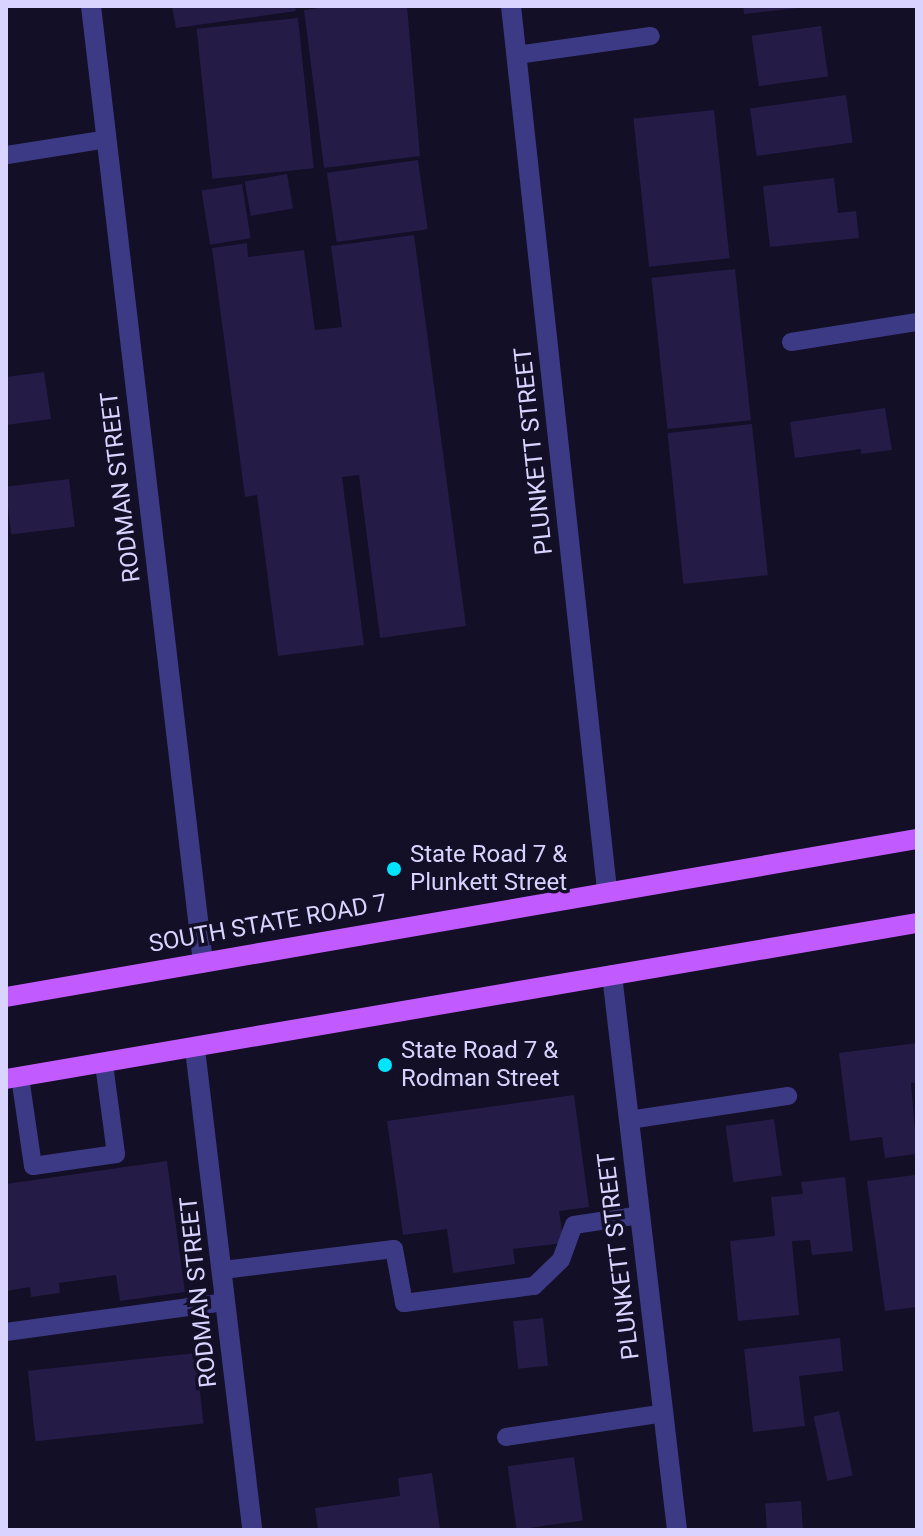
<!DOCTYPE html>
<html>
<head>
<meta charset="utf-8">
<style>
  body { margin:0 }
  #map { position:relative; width:923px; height:1536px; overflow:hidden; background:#130f26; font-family:Roboto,sans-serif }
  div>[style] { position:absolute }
  .building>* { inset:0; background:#241b47; transform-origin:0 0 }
  .service>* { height:18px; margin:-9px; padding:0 9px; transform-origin:9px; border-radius:9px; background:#3d3a85 }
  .minor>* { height:20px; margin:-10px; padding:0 10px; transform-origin:10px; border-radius:10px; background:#3d3a85 }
  .primary>* { height:20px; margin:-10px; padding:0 10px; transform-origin:10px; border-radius:10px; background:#c25bff }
  .dots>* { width:22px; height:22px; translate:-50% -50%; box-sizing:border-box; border:4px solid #130f26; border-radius:50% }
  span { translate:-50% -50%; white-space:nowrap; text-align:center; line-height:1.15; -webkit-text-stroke:7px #130f26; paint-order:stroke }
  .street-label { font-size:24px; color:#d9d4ff }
  .poi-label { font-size:24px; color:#d9d4ff }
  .left { translate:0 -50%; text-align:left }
  .frame { position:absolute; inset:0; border:8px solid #d9d4ff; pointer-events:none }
</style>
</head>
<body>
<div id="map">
  <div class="building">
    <div style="clip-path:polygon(172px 6px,295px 6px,296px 11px,176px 28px)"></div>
    <div style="clip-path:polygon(334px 6px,407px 6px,420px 156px,324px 168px,304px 10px)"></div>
    <div style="clip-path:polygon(743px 6px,798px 6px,798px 8px,744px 14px)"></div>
    <div style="left:298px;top:18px;width:151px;height:102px;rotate:84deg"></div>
    <div style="left:821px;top:26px;width:51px;height:70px;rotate:82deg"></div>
    <div style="left:846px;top:95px;width:48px;height:97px;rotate:82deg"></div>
    <div style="left:714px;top:110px;width:149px;height:81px;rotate:84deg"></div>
    <div style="left:418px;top:160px;width:70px;height:92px;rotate:82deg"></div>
    <div style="left:287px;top:174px;width:35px;height:43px;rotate:80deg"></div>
    <div style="clip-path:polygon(834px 178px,838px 213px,856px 211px,859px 238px,770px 247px,763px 186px)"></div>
    <div style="left:242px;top:184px;width:55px;height:41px;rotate:81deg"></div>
    <div style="clip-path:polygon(414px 235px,466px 626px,380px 638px,359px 475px,342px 477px,364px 645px,278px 656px,257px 495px,245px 497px,212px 248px,247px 243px,248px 257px,304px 250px,315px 330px,342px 327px,331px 246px)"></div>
    <div style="left:735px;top:269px;width:152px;height:84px;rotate:84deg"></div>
    <div style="clip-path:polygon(44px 372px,51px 419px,6px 425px,6px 377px)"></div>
    <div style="clip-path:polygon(885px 408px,892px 450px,861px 454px,861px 449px,795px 458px,790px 422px)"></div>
    <div style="left:752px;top:424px;width:152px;height:85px;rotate:84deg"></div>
    <div style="left:69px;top:479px;width:48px;height:64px;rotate:83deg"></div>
    <div style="clip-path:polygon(917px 1043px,917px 1082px,911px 1083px,917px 1154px,885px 1158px,882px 1137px,850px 1141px,839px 1053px)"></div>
    <div style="clip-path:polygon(574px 1095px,589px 1207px,559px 1211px,564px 1243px,513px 1249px,515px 1264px,453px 1273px,447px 1229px,403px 1235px,387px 1121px)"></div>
    <div style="left:774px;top:1119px;width:57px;height:49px;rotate:82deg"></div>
    <div style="clip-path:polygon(167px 1161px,185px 1292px,120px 1301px,116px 1275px,59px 1283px,60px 1293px,31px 1297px,30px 1287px,6px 1291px,6px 1184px)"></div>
    <div style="clip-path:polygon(915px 1175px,917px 1307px,885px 1311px,867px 1181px)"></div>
    <div style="clip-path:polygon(845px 1177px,853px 1251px,812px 1255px,810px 1240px,792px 1241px,799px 1315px,738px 1321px,730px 1241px,775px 1236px,771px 1197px,803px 1194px,801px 1182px)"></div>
    <div style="left:543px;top:1318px;width:48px;height:30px;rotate:84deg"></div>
    <div style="clip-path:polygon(840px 1338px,843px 1371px,799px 1376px,805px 1426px,753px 1432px,744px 1349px)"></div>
    <div style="left:196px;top:1353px;width:71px;height:169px;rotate:84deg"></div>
    <div style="left:839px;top:1411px;width:66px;height:26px;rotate:78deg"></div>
    <div style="left:574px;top:1457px;width:64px;height:67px;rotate:82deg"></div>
    <div style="clip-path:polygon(432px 1473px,440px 1530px,318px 1530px,315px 1508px,400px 1496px,398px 1478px)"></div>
    <div style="left:801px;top:1501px;width:29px;height:36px;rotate:86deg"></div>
  </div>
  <div class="service">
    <div style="left:517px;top:55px;width:135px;rotate:-8.1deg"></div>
    <div style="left:7px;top:155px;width:101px;rotate:-9.1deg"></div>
    <div style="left:791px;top:342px;width:128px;rotate:-9deg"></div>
    <div style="left:20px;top:1077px;width:90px;rotate:81.7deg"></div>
    <div style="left:33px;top:1166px;width:84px;rotate:-8.2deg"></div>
    <div style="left:116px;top:1154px;width:91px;rotate:-97.6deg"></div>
    <div style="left:629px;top:1120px;width:161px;rotate:-8.6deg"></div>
    <div style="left:223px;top:1270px;width:172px;rotate:-7deg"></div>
    <div style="left:394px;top:1249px;width:55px;rotate:79.5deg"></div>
    <div style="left:404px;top:1303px;width:131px;rotate:-7.5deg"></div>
    <div style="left:534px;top:1286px;width:37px;rotate:-44deg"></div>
    <div style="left:561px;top:1260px;width:37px;rotate:-70deg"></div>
    <div style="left:574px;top:1225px;width:68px;rotate:-8.5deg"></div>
    <div style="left:6px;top:1332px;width:222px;rotate:-7.8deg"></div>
    <div style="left:506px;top:1437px;width:160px;rotate:-8.6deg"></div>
  </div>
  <div class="minor">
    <div style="left:91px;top:6px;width:963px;rotate:83.32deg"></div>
    <div style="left:511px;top:6px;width:889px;rotate:83.8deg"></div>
    <div style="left:612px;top:975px;width:559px;rotate:83.32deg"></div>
    <div style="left:195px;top:1049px;width:484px;rotate:83.2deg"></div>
  </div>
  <div class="primary">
    <div style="left:6px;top:997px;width:925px;rotate:-9.84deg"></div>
    <div style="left:6px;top:1079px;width:924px;rotate:-9.72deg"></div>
  </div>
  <div class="dots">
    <div style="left:394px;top:869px;background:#00e5ff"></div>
    <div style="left:385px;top:1065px;background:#00e5ff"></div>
  </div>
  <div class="street-label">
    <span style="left:534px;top:451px;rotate:-96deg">PLUNKETT STREET</span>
    <span style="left:121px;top:487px;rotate:-97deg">RODMAN STREET</span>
    <span style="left:268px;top:924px;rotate:-10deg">SOUTH STATE ROAD 7</span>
    <span style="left:619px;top:1256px;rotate:-97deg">PLUNKETT STREET</span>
    <span style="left:199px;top:1292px;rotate:-96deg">RODMAN STREET</span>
  </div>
  <div class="poi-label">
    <span class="left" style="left:410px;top:869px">State Road 7 &amp;<br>Plunkett Street</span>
    <span class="left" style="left:401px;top:1065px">State Road 7 &amp;<br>Rodman Street</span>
  </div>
  <div class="frame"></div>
</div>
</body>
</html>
